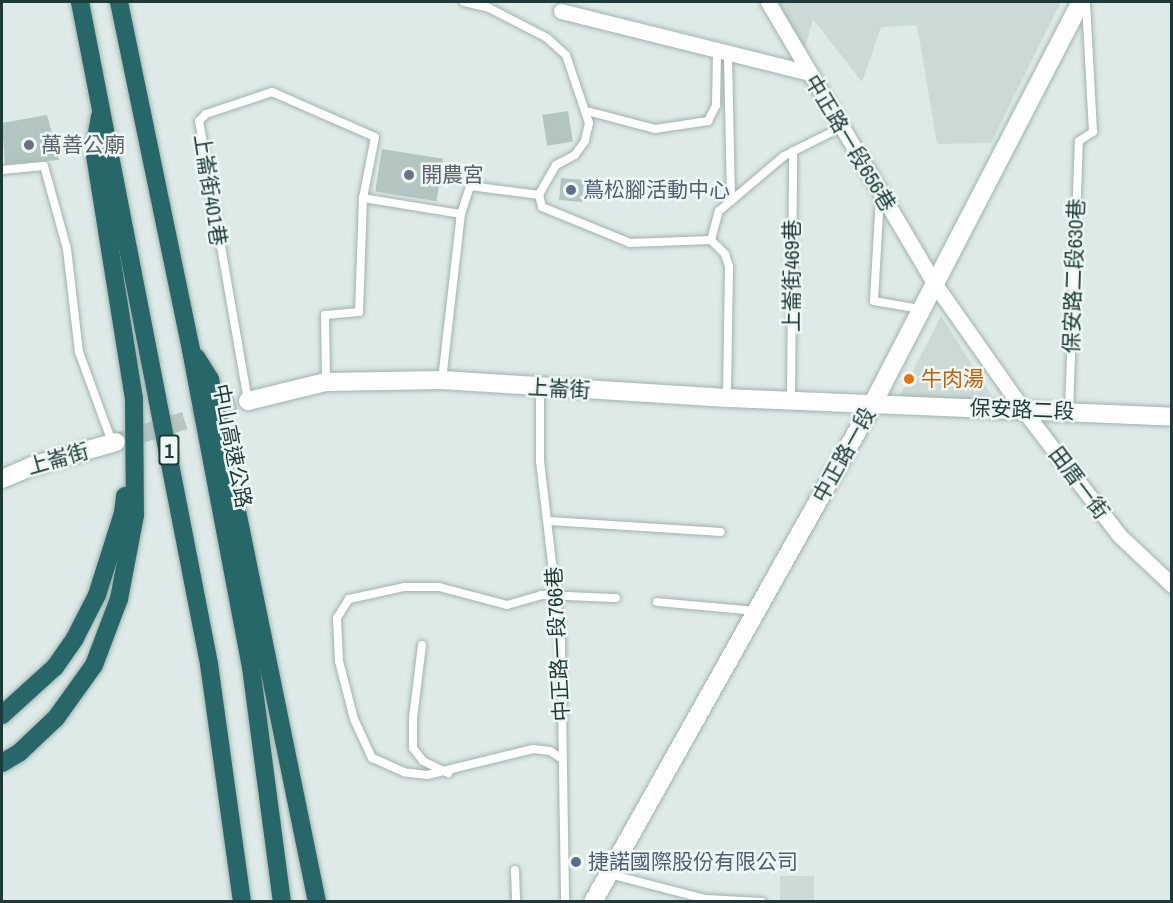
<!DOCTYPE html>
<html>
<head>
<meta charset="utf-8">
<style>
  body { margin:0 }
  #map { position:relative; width:1173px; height:903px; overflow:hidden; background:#ddeae7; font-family:"Archivo Narrow","Noto Sans TC",sans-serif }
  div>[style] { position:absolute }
  .built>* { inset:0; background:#cbdad6; transform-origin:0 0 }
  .building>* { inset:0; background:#b2c5c1; transform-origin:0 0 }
  .tertiary-tunnel>* { height:18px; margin-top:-9px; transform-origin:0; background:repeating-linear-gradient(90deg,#b7c7c4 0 18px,transparent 0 27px) }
  .roads { filter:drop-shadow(0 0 2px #a0b2af) drop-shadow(0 0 2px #a0b2af) }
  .service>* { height:8px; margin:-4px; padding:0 4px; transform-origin:4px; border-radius:4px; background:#fff }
  .minor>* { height:15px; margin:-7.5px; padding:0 7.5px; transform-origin:7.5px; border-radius:7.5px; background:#fff }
  .tertiary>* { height:18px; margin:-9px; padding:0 9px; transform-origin:9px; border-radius:9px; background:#fff }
  .secondary>* { height:18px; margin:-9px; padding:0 9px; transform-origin:9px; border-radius:9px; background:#fff }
  .motorway>* { height:18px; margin:-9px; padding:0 9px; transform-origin:9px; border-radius:9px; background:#286768 }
  .dots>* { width:16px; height:16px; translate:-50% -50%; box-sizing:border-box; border:3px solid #edf7f4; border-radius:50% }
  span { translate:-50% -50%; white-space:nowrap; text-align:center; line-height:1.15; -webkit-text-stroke:5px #edf7f4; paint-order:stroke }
  .shield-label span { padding:2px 4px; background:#edf7f4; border:2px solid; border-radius:4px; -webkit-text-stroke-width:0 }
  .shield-label { font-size:20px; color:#1e3a38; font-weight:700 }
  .street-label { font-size:21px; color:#1e3a38 }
  .worship-label { font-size:21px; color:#5b616d }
  .left { translate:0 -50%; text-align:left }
  .service-label { font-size:21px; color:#4e5e75 }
  .food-label { font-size:21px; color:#c56008 }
  .frame { position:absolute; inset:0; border:3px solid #1e3a38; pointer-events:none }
</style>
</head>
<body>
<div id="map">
  <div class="built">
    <div style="clip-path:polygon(773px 2px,1061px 2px,991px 143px,937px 144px,917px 25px,881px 27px,862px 82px,813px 19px,804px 51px)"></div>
    <div style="clip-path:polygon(941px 316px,997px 404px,899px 398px)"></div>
    <div style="left:780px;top:876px;width:34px;height:25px"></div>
  </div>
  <div class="building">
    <div style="left:568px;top:111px;width:31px;height:26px;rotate:81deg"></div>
    <div style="clip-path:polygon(47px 115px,59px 160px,5px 164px,2px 123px)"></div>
    <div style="left:382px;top:149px;width:62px;height:43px;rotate:9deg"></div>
    <div style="left:561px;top:178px;width:23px;height:22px;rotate:5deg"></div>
  </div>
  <div class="tertiary-tunnel">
    <div style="left:116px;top:442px;width:138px;rotate:-17.3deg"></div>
  </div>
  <div class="roads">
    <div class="service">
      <div style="left:464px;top:2px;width:26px;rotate:13deg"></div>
      <div style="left:489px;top:8px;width:65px;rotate:27.3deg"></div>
      <div style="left:547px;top:38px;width:25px;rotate:42deg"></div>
      <div style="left:566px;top:55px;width:72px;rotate:71.3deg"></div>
      <div style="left:589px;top:123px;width:18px;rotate:103deg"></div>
      <div style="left:585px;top:141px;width:17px;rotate:126deg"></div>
      <div style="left:575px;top:155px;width:21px;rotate:152deg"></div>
      <div style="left:556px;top:165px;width:34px;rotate:120deg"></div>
      <div style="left:539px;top:195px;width:12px;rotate:76deg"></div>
      <div style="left:542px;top:207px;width:95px;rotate:22.2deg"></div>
      <div style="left:630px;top:243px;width:81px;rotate:-2.1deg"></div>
      <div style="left:711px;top:240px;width:20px;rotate:45deg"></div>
      <div style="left:725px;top:254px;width:13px;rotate:72deg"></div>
      <div style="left:729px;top:266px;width:132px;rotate:90.9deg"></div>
      <div style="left:728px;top:56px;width:145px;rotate:88.8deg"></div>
      <div style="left:587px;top:111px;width:70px;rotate:14.8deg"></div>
      <div style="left:655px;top:129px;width:54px;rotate:-8.6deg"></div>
      <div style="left:708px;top:121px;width:18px;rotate:-63deg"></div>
      <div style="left:716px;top:105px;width:52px;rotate:-88.9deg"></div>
      <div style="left:2px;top:170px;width:42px;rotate:-5.4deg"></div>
      <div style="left:44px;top:166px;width:86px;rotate:74.5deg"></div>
      <div style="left:67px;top:249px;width:104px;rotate:83.4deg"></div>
      <div style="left:79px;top:352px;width:96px;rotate:69.9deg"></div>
      <div style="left:880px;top:196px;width:105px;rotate:93.3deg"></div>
      <div style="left:874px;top:301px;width:47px;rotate:9.9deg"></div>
      <div style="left:363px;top:198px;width:99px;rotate:9.3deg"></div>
      <div style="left:711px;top:240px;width:30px;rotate:-75deg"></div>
      <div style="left:719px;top:211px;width:85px;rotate:-40.2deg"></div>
      <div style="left:784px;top:156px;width:63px;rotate:-26.6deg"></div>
      <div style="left:442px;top:380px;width:167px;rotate:-83.5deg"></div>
      <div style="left:461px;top:214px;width:29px;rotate:-72deg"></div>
      <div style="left:470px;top:186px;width:70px;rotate:7.4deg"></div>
      <div style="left:540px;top:388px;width:73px;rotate:90deg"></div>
      <div style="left:540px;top:461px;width:181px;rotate:83.3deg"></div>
      <div style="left:561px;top:641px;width:261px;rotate:89.1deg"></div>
      <div style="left:791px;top:399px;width:248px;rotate:-89.5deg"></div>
      <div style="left:248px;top:401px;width:284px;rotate:-99.9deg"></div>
      <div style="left:199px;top:121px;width:10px;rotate:-45deg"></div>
      <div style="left:206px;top:114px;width:70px;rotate:-18.4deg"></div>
      <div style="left:272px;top:92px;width:112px;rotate:23.6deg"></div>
      <div style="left:375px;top:137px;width:62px;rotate:101.1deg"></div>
      <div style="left:363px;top:198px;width:114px;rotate:92deg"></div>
      <div style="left:359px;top:312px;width:34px;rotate:175deg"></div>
      <div style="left:325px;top:315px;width:67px;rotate:89.1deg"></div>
      <div style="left:1069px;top:411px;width:270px;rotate:-87.9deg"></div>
      <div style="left:1079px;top:141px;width:17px;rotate:-33deg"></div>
      <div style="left:1093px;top:132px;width:130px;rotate:-93.1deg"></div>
      <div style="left:549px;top:521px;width:172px;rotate:3.7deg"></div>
      <div style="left:657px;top:602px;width:98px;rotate:5.2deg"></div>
      <div style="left:422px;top:645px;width:74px;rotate:97deg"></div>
      <div style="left:413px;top:718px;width:30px;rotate:90deg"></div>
      <div style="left:413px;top:748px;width:16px;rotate:52deg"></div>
      <div style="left:423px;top:761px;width:28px;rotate:26deg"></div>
      <div style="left:562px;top:759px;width:14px;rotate:-146deg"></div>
      <div style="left:550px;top:751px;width:17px;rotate:-173deg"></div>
      <div style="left:533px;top:749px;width:109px;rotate:166.2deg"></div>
      <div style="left:427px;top:775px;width:23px;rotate:-173deg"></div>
      <div style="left:404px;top:772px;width:35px;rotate:-156deg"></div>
      <div style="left:372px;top:758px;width:43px;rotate:-114.8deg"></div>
      <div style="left:354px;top:719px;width:60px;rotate:-104.5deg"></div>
      <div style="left:339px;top:661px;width:43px;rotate:-92.7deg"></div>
      <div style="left:337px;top:618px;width:22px;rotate:-58deg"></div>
      <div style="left:349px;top:599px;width:56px;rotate:-12.3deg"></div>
      <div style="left:404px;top:587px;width:35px"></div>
      <div style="left:439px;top:587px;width:70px;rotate:14.8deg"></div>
      <div style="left:507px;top:605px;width:35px;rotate:-16deg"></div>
      <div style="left:541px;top:595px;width:75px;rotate:2.3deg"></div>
      <div style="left:515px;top:870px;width:32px;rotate:88deg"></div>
      <div style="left:609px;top:874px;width:100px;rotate:14.5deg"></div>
      <div style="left:706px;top:899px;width:56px;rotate:3.1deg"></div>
    </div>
    <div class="minor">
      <div style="left:768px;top:2px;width:326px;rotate:59.4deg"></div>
      <div style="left:934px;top:283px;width:156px;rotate:54.9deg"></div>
      <div style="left:1024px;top:411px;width:156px;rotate:52.5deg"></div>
      <div style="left:1119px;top:535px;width:73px;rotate:43.3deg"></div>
      <div style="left:561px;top:11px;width:256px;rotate:14deg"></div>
    </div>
    <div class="tertiary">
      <div style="left:248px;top:401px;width:80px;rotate:-13.7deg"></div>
      <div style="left:326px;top:382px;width:116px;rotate:-1deg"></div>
      <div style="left:442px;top:380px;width:286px;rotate:3.6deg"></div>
      <div style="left:727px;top:398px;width:445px;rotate:2.4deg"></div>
      <div style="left:2px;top:479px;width:33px;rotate:-23deg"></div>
      <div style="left:32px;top:466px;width:87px;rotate:-15.9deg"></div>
    </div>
    <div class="secondary">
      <div style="left:593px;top:902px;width:570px;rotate:-60.69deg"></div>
      <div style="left:872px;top:405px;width:454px;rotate:-62.6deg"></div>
    </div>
    <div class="motorway">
      <div style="left:80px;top:2px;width:674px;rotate:78.97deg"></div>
      <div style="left:209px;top:664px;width:240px;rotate:82.1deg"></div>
      <div style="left:119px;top:2px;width:355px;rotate:78.3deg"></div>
      <div style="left:191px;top:350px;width:323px;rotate:79.3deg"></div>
      <div style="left:251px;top:667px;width:237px;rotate:82.5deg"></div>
      <div style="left:196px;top:357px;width:26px;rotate:58deg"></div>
      <div style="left:210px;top:379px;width:534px;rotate:78.44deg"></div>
      <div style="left:2px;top:715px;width:72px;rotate:-42.2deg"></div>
      <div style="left:55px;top:667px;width:35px;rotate:-55deg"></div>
      <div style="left:75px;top:638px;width:48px;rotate:-62.9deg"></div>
      <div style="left:97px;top:595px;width:86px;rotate:-72.4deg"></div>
      <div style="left:123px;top:513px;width:17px;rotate:-83deg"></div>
      <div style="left:2px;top:763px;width:21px;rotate:-31deg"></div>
      <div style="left:20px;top:752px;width:50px;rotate:-43.4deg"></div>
      <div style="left:56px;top:718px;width:65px;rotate:-54.4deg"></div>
      <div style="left:94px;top:665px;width:71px;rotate:-69.3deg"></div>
      <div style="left:119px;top:599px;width:86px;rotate:-79.2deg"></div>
      <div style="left:135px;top:515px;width:116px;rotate:-90.5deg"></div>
      <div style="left:134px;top:399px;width:252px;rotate:-99.1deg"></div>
      <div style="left:94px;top:150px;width:34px;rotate:-80deg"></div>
    </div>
  </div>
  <div class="dots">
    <div style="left:29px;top:145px;background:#6b7280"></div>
    <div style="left:409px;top:175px;background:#6b7280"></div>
    <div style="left:571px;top:190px;background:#5c6f8a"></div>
    <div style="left:909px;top:379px;background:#e8710a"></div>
    <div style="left:576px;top:862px;background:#5c6f8a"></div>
  </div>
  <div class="shield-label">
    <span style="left:169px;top:450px">1</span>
  </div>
  <div class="street-label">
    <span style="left:850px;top:143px;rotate:59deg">中正路一段656巷</span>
    <span style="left:210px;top:190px;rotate:81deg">上崙街401巷</span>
    <span style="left:792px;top:276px;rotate:-90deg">上崙街469巷</span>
    <span style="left:1074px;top:276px;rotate:-88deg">保安路二段630巷</span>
    <span style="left:559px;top:389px;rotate:3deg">上崙街</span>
    <span style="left:1022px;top:410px;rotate:2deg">保安路二段</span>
    <span style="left:232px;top:446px;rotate:79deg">中山高速公路</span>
    <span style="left:844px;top:455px;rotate:-61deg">中正路一段</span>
    <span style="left:58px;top:459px;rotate:-16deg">上崙街</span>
    <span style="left:1079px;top:483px;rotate:53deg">田厝一街</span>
    <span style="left:558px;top:644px;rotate:-93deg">中正路一段766巷</span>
  </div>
  <div class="worship-label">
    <span class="left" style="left:41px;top:145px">萬善公廟</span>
    <span class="left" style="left:421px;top:175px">開農宮</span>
  </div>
  <div class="service-label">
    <span class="left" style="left:583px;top:190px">蔦松腳活動中心</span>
    <span class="left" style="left:588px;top:862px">捷諾國際股份有限公司</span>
  </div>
  <div class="food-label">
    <span class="left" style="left:921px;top:379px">牛肉湯</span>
  </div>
  <div class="frame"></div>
</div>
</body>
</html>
